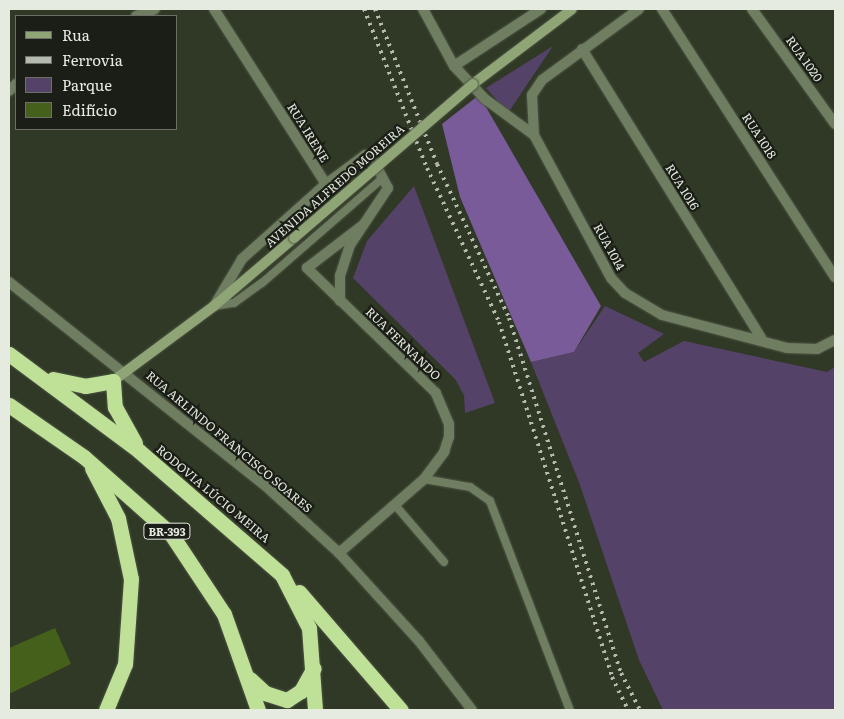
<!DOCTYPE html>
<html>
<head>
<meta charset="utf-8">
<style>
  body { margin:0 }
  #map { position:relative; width:844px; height:719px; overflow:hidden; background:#303826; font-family:Literata,serif }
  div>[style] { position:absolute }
  .green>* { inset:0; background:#554269 }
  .forest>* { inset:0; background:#7a5b9a }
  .building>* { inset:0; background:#45601a }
  .roads { filter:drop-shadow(0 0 1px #4d5544) drop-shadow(0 0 1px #4d5544) }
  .lane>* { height:8px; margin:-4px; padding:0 4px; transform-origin:4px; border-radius:4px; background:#6f7d60 }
  .street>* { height:10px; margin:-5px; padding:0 5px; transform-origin:5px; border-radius:5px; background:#6f7d60 }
  .secondary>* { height:10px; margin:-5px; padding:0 5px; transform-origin:5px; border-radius:5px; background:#8fa576 }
  .highway>* { height:15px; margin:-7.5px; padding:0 7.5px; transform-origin:7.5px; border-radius:7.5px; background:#bee097 }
  .rail>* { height:4px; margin-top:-2px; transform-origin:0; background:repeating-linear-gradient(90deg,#b4baad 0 2.5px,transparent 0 7.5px) }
  .bridges { filter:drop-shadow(0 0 1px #4d5544) drop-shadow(0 0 1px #4d5544) }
  .secondary-bridge>* { height:10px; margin:-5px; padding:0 5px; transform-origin:5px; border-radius:5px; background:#8fa576 }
  span { translate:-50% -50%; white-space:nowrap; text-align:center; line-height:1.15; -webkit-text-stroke:4.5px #1a1e16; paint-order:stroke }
  .shield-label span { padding:1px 4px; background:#1a1e16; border:1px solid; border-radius:4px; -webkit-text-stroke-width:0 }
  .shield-label { font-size:11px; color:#e6ebe0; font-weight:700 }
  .street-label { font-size:12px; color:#e6ebe0 }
  .frame { position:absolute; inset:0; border:10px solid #e6ebe0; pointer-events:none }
  .legend { position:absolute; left:15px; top:15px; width:162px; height:115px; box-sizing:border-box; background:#1a1e16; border:1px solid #6c7067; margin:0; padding:6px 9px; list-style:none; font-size:15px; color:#e6ebe0 }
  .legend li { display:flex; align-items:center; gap:10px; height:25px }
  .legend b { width:25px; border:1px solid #6c7067 }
</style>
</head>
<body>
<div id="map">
  <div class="green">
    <div style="clip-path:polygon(553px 46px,508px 113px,486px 88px)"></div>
    <div style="clip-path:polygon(414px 186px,495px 403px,465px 413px,464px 395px,455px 379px,353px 278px,367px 241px)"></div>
    <div style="clip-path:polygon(605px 306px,664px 334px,638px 353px,644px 362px,684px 341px,827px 372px,835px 367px,835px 710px,663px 710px,639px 660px,580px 485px,531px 362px,574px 352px)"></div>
  </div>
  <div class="forest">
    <div style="clip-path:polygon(479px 95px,601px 306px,574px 352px,531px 362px,460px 197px,442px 124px)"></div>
  </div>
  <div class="building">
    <div style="clip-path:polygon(55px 628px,71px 664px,9px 694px,9px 648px)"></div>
  </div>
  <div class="roads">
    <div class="lane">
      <div style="left:214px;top:306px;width:20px;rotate:-9deg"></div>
      <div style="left:234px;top:303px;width:34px;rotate:-36deg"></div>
      <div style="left:262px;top:283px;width:160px;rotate:-41deg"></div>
      <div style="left:424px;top:479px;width:47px;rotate:9.9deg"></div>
      <div style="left:470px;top:487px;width:24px;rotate:35deg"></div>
      <div style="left:490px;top:501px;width:224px;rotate:69.1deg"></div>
      <div style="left:395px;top:505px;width:75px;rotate:49.3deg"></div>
    </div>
    <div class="street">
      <div style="left:214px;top:9px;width:208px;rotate:57.4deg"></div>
      <div style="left:326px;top:184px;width:49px;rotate:-36.6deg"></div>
      <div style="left:365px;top:155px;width:8px;rotate:23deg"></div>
      <div style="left:372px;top:158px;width:34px;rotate:62deg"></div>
      <div style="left:388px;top:188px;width:69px;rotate:123.7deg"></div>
      <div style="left:350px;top:245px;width:32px;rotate:108deg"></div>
      <div style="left:340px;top:275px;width:26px;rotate:90deg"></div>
      <div style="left:423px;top:9px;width:65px;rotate:61.5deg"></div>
      <div style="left:454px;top:66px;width:45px;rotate:46.8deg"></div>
      <div style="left:485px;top:99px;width:61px;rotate:36.3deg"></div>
      <div style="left:534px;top:135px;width:162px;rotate:61.7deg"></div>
      <div style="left:611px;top:278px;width:21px;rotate:47deg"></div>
      <div style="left:625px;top:293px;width:43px;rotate:30.7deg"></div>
      <div style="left:662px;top:315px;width:129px;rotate:14.8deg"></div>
      <div style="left:787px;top:348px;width:30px;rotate:2deg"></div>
      <div style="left:817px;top:349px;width:20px;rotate:-27deg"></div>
      <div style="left:662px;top:9px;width:319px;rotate:57.2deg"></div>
      <div style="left:752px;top:9px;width:142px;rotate:54.2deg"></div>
      <div style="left:136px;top:16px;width:20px;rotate:-20deg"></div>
      <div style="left:582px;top:49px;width:340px;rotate:58.2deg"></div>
      <div style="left:454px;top:66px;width:104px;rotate:-33.2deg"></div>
      <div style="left:9px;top:91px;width:10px;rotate:-45deg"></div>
      <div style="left:534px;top:135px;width:40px;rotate:-92.9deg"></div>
      <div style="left:532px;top:95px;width:18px;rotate:-56deg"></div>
      <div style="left:542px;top:80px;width:120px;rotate:-36.2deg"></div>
      <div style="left:9px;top:282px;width:332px;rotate:38.5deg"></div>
      <div style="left:269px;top:489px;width:95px;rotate:42.4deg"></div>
      <div style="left:339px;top:553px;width:119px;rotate:47.7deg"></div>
      <div style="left:419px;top:641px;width:87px;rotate:52.5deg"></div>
      <div style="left:214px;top:306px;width:55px;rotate:-59.2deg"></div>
      <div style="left:242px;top:259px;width:113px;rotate:-41.8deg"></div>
      <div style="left:339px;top:553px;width:113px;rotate:-41deg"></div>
      <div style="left:424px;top:479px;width:34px;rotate:-53deg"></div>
      <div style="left:444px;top:452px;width:16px;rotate:-72deg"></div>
      <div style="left:449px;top:437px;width:13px;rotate:-90deg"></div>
      <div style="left:449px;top:424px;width:34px;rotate:-113deg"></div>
      <div style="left:436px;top:393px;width:180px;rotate:-135.9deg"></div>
      <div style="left:307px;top:268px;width:71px;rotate:-37.5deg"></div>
    </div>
    <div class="secondary">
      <div style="left:473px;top:84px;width:124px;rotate:-37.1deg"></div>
      <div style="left:113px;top:381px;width:126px;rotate:-36.6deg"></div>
      <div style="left:214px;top:306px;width:105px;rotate:-40.4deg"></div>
    </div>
    <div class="highway">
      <div style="left:9px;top:354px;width:162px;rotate:36.7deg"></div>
      <div style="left:139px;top:451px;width:189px;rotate:40.9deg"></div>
      <div style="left:282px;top:575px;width:59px;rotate:63deg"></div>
      <div style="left:309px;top:628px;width:82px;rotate:85.8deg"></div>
      <div style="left:53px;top:379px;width:33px;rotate:12deg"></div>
      <div style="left:85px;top:386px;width:28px;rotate:-10deg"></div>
      <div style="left:113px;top:381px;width:26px;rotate:86deg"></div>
      <div style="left:115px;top:407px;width:41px;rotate:60.9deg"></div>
      <div style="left:9px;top:405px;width:91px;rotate:34.7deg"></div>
      <div style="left:84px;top:457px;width:116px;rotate:41.5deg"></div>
      <div style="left:171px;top:534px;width:96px;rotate:56.5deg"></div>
      <div style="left:224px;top:614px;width:102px;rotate:70.5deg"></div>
      <div style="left:92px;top:468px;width:56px;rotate:62.5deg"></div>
      <div style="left:118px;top:518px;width:62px;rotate:78deg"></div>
      <div style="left:131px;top:579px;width:85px;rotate:94deg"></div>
      <div style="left:125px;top:664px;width:50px;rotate:112.4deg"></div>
      <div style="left:299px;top:592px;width:156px;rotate:49.2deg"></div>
      <div style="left:250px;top:679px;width:21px;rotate:43deg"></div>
      <div style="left:265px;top:693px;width:23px;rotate:18deg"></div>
      <div style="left:287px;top:700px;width:17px;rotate:-33deg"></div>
      <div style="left:301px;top:691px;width:26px;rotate:-61deg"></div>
    </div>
  </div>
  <div class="rail">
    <div style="left:364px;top:9px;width:171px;rotate:68.4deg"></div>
    <div style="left:427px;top:168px;width:170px;rotate:64.9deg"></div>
    <div style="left:499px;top:322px;width:373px;rotate:72.3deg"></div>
    <div style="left:612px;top:677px;width:37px;rotate:64deg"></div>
    <div style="left:375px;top:9px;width:167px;rotate:68.2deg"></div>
    <div style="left:437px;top:164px;width:170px;rotate:64.9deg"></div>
    <div style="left:509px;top:318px;width:372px;rotate:72.5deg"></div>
    <div style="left:621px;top:673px;width:42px;rotate:62.8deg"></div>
  </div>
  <div class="bridges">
    <div class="secondary-bridge">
      <div style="left:294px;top:238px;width:236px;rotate:-40.7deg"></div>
    </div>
  </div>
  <div class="shield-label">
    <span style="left:167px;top:531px">BR-393</span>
  </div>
  <div class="street-label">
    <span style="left:804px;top:59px;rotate:54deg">RUA 1020</span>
    <span style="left:308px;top:133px;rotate:58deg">RUA IRENE</span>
    <span style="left:759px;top:136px;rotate:57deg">RUA 1018</span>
    <span style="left:335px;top:186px;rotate:-41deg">AVENIDA ALFREDO MOREIRA</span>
    <span style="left:682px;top:187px;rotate:58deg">RUA 1016</span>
    <span style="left:609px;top:247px;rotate:61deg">RUA 1014</span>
    <span style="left:403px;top:344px;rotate:44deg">RUA FERNANDO</span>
    <span style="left:229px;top:442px;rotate:40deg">RUA ARLINDO FRANCISCO SOARES</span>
    <span style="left:213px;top:494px;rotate:40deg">RODOVIA LÚCIO MEIRA</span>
  </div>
  <div class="frame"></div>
  <ul class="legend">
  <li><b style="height:6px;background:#8fa576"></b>Rua</li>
  <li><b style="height:6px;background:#b4baad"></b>Ferrovia</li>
  <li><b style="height:14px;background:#554269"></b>Parque</li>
  <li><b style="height:14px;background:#45601a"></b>Edifício</li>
  </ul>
</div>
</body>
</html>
